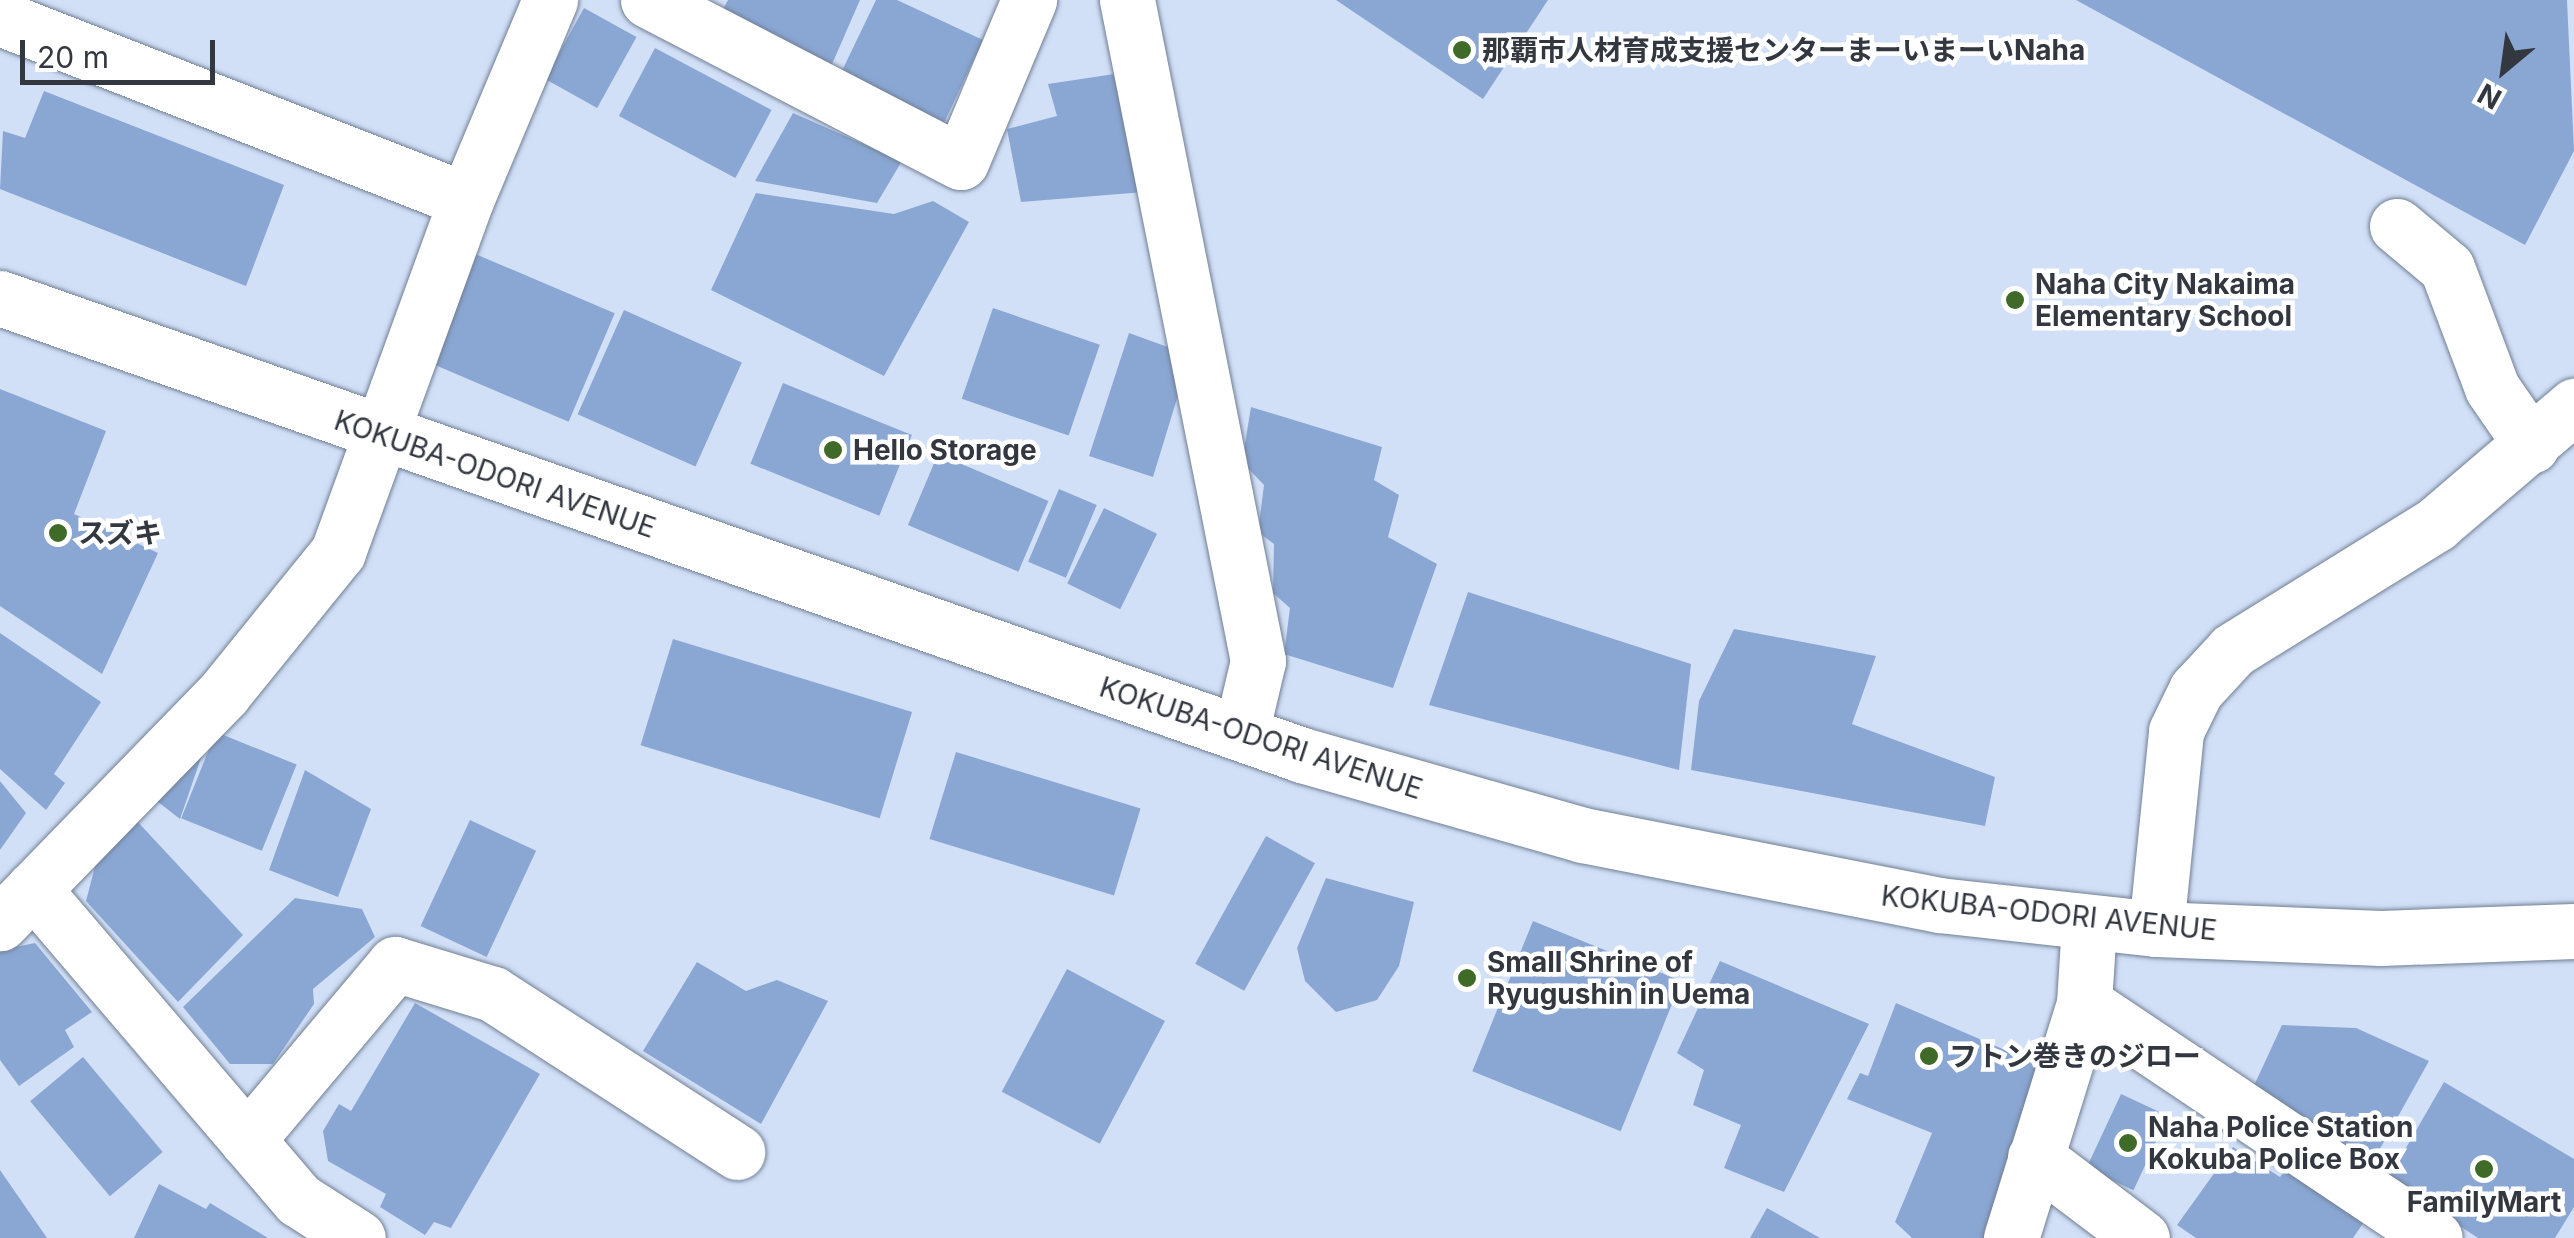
<!DOCTYPE html>
<html>
<head>
<meta charset="utf-8">
<style>
  body { margin:0 }
  #map { position:relative; width:2574px; height:1238px; overflow:hidden; background:#d1e0f7; font-family:Inter,"Noto Sans JP",sans-serif }
  div>[style] { position:absolute }
  .building>* { inset:0; background:#8aa7d3; transform-origin:0 0 }
  .roads { filter:drop-shadow(0 0 2px #717f93) drop-shadow(0 0 2px #717f93) }
  .minor>* { height:55px; margin:-27.5px; padding:0 27.5px; transform-origin:27.5px; border-radius:27.5px; background:#fff }
  .highway>* { height:55px; margin:-27.5px; padding:0 27.5px; transform-origin:27.5px; border-radius:27.5px; background:#fff }
  .dots>* { width:28px; height:28px; translate:-50% -50%; box-sizing:border-box; border:5px solid #fff; border-radius:50% }
  span { translate:-50% -50%; white-space:nowrap; text-align:center; line-height:1.15; -webkit-text-stroke:9px #fff; paint-order:stroke }
  .poi-label { font-size:28px; color:#323740; font-weight:700 }
  .left { translate:0 -50%; text-align:left }
  .street-label { font-size:28px; color:#323740 }
  .north { position:absolute; left:2454px; top:20px; width:100px; height:100px; -webkit-text-stroke:8px #fff; paint-order:stroke; rotate:209deg; font-size:28px; font-weight:700; line-height:40px; text-align:center; color:#323740 }
  .north::after { content:''; display:block; margin:auto; width:35px; height:45px; background:#323740; clip-path:polygon(50% 0,100% 100%,50% 72%,0 100%) }
  .scale { position:absolute; left:20px; top:40px; width:195px; height:45px; box-sizing:border-box; border:5px solid #323740; border-top:0; padding-left:12px; font-size:30px; line-height:35px; white-space:nowrap; color:#323740; -webkit-text-stroke:8px #fff; paint-order:stroke }
</style>
</head>
<body>
<div id="map">
  <div class="building">
    <div style="clip-path:polygon(728px 0,860px 0,829px 71px,721px 13px)"></div>
    <div style="clip-path:polygon(876px 0,897px 0,983px 40px,943px 125px,840px 75px)"></div>
    <div style="clip-path:polygon(1336px 0,1548px 0,1483px 99px)"></div>
    <div style="clip-path:polygon(2076px 0,2567px 0,2574px 151px,2525px 245px)"></div>
    <div style="left:584px;top:8px;width:60px;height:81px;rotate:29deg"></div>
    <div style="left:655px;top:48px;width:132px;height:77px;rotate:28deg"></div>
    <div style="clip-path:polygon(1121px 73px,1144px 192px,1021px 202px,1007px 129px,1057px 116px,1048px 84px)"></div>
    <div style="clip-path:polygon(44px 91px,284px 185px,246px 286px,0 189px,3px 131px,25px 138px)"></div>
    <div style="clip-path:polygon(793px 113px,902px 161px,877px 203px,755px 181px)"></div>
    <div style="clip-path:polygon(756px 193px,894px 214px,933px 201px,969px 222px,884px 376px,711px 290px)"></div>
    <div style="left:473px;top:253px;width:154px;height:118px;rotate:23deg"></div>
    <div style="left:993px;top:308px;width:113px;height:96px;rotate:19deg"></div>
    <div style="left:624px;top:310px;width:129px;height:114px;rotate:24deg"></div>
    <div style="clip-path:polygon(1129px 333px,1176px 350px,1183px 379px,1153px 477px,1089px 456px)"></div>
    <div style="left:783px;top:383px;width:139px;height:87px;rotate:22deg"></div>
    <div style="clip-path:polygon(0 389px,106px 431px,74px 514px,158px 553px,102px 674px,0 606px)"></div>
    <div style="clip-path:polygon(1251px 407px,1382px 447px,1374px 480px,1399px 495px,1388px 537px,1437px 564px,1393px 688px,1284px 654px,1290px 608px,1273px 593px,1274px 544px,1258px 532px,1264px 485px,1242px 462px)"></div>
    <div style="left:938px;top:454px;width:120px;height:77px;rotate:23deg"></div>
    <div style="left:1059px;top:489px;width:41px;height:79px;rotate:23deg"></div>
    <div style="left:1104px;top:508px;width:59px;height:84px;rotate:26deg"></div>
    <div style="clip-path:polygon(1468px 592px,1691px 664px,1679px 770px,1429px 705px)"></div>
    <div style="clip-path:polygon(1734px 629px,1876px 656px,1852px 724px,1995px 777px,1985px 826px,1691px 770px,1699px 701px)"></div>
    <div style="clip-path:polygon(0 633px,101px 702px,54px 774px,65px 783px,46px 810px,0 769px)"></div>
    <div style="left:673px;top:639px;width:250px;height:111px;rotate:17deg"></div>
    <div style="left:216px;top:732px;width:87px;height:93px;rotate:22deg"></div>
    <div style="left:956px;top:752px;width:193px;height:91px;rotate:17deg"></div>
    <div style="clip-path:polygon(199px 753px,201px 758px,180px 819px,153px 798px)"></div>
    <div style="clip-path:polygon(305px 770px,371px 809px,338px 897px,269px 870px)"></div>
    <div style="clip-path:polygon(0 781px,26px 813px,0 850px)"></div>
    <div style="clip-path:polygon(136px 820px,243px 935px,178px 1002px,86px 901px,98px 855px)"></div>
    <div style="left:470px;top:820px;width:73px;height:117px;rotate:25deg"></div>
    <div style="left:1266px;top:836px;width:56px;height:146px;rotate:29deg"></div>
    <div style="clip-path:polygon(1326px 878px,1414px 902px,1399px 966px,1377px 1000px,1336px 1012px,1305px 981px,1297px 948px)"></div>
    <div style="clip-path:polygon(295px 898px,362px 909px,375px 937px,313px 989px,314px 1004px,273px 1064px,230px 1064px,183px 1007px)"></div>
    <div style="left:1533px;top:921px;width:160px;height:162px;rotate:22deg"></div>
    <div style="clip-path:polygon(35px 943px,92px 1012px,65px 1030px,74px 1047px,19px 1086px,0 1060px,0 950px)"></div>
    <div style="clip-path:polygon(1720px 961px,1869px 1024px,1784px 1192px,1724px 1168px,1741px 1125px,1693px 1105px,1704px 1070px,1677px 1053px)"></div>
    <div style="clip-path:polygon(697px 962px,746px 991px,777px 980px,828px 1001px,761px 1124px,643px 1051px)"></div>
    <div style="left:1067px;top:969px;width:111px;height:139px;rotate:28deg"></div>
    <div style="clip-path:polygon(415px 1003px,540px 1074px,451px 1228px,434px 1222px,425px 1235px,380px 1207px,386px 1194px,328px 1161px,323px 1131px,339px 1104px,351px 1111px)"></div>
    <div style="clip-path:polygon(1896px 1003px,2047px 1068px,1986px 1238px,1912px 1238px,1895px 1222px,1932px 1133px,1847px 1099px,1860px 1073px,1868px 1076px)"></div>
    <div style="clip-path:polygon(2282px 1025px,2356px 1028px,2429px 1061px,2372px 1163px,2252px 1090px)"></div>
    <div style="left:83px;top:1057px;width:124px;height:69px;rotate:50deg"></div>
    <div style="clip-path:polygon(2444px 1082px,2574px 1159px,2574px 1207px,2555px 1238px,2478px 1238px,2388px 1179px)"></div>
    <div style="left:2121px;top:1094px;width:52px;height:82px;rotate:25deg"></div>
    <div style="clip-path:polygon(2233px 1147px,2280px 1177px,2288px 1166px,2366px 1219px,2353px 1238px,2196px 1238px,2177px 1225px)"></div>
    <div style="clip-path:polygon(0 1170px,47px 1238px,0 1238px)"></div>
    <div style="clip-path:polygon(159px 1184px,206px 1209px,210px 1203px,268px 1238px,134px 1238px)"></div>
    <div style="clip-path:polygon(1767px 1208px,1820px 1238px,1750px 1238px)"></div>
  </div>
  <div class="roads">
    <div class="minor">
      <div style="left:648px;top:0;width:352px;rotate:27.4deg"></div>
      <div style="left:961px;top:162px;width:176px;rotate:-67.2deg"></div>
      <div style="left:1127px;top:0;width:674px;rotate:78.79deg"></div>
      <div style="left:1258px;top:661px;width:74px;rotate:103.3deg"></div>
      <div style="left:0;top:18px;width:500px;rotate:21.33deg"></div>
      <div style="left:466px;top:200px;width:375px;rotate:110deg"></div>
      <div style="left:338px;top:552px;width:181px;rotate:129deg"></div>
      <div style="left:224px;top:693px;width:321px;rotate:134.2deg"></div>
      <div style="left:466px;top:200px;width:217px;rotate:-67.2deg"></div>
      <div style="left:2397px;top:226px;width:65px;rotate:40deg"></div>
      <div style="left:2447px;top:268px;width:128px;rotate:69.4deg"></div>
      <div style="left:2492px;top:388px;width:70px;rotate:55.4deg"></div>
      <div style="left:33px;top:889px;width:409px;rotate:49.5deg"></div>
      <div style="left:299px;top:1200px;width:70px;rotate:32.8deg"></div>
      <div style="left:2156px;top:929px;width:199px;rotate:-84.2deg"></div>
      <div style="left:2176px;top:731px;width:46px;rotate:-64deg"></div>
      <div style="left:2196px;top:690px;width:54px;rotate:-47.2deg"></div>
      <div style="left:2233px;top:650px;width:239px;rotate:-31.8deg"></div>
      <div style="left:2436px;top:524px;width:182px;rotate:-40.5deg"></div>
      <div style="left:2084px;top:1003px;width:422px;rotate:33.8deg"></div>
      <div style="left:247px;top:1140px;width:230px;rotate:-49.9deg"></div>
      <div style="left:395px;top:964px;width:102px;rotate:17deg"></div>
      <div style="left:493px;top:994px;width:291px;rotate:32.9deg"></div>
      <div style="left:2035px;top:1157px;width:134px;rotate:37.1deg"></div>
      <div style="left:2011px;top:1238px;width:246px;rotate:-72.7deg"></div>
      <div style="left:2084px;top:1003px;width:80px;rotate:-86.4deg"></div>
    </div>
    <div class="highway">
      <div style="left:0;top:298px;width:1380px;rotate:19.34deg"></div>
      <div style="left:1302px;top:755px;width:292px;rotate:15.9deg"></div>
      <div style="left:1583px;top:835px;width:363px;rotate:11.1deg"></div>
      <div style="left:1939px;top:905px;width:218px;rotate:6.3deg"></div>
      <div style="left:2156px;top:929px;width:225px;rotate:2.3deg"></div>
      <div style="left:2381px;top:938px;width:193px;rotate:-2.1deg"></div>
    </div>
  </div>
  <div class="dots">
    <div style="left:1462px;top:50px;background:#3f6a28"></div>
    <div style="left:2015px;top:300px;background:#3f6a28"></div>
    <div style="left:833px;top:450px;background:#3f6a28"></div>
    <div style="left:58px;top:533px;background:#3f6a28"></div>
    <div style="left:1467px;top:978px;background:#3f6a28"></div>
    <div style="left:1929px;top:1056px;background:#3f6a28"></div>
    <div style="left:2128px;top:1143px;background:#3f6a28"></div>
    <div style="left:2484px;top:1169px;background:#3f6a28"></div>
  </div>
  <div class="poi-label">
    <span class="left" style="left:1482px;top:50px">那覇市人材育成支援センターまーいまーいNaha</span>
    <span class="left" style="left:2035px;top:300px">Naha City Nakaima<br>Elementary School</span>
    <span class="left" style="left:853px;top:450px">Hello Storage</span>
    <span class="left" style="left:78px;top:533px">スズキ</span>
    <span class="left" style="left:1487px;top:978px">Small Shrine of<br>Ryugushin in Uema</span>
    <span class="left" style="left:1949px;top:1056px">フトン巻きのジロー</span>
    <span class="left" style="left:2148px;top:1143px">Naha Police Station<br>Kokuba Police Box</span>
    <span style="left:2484px;top:1202px">FamilyMart</span>
  </div>
  <div class="street-label">
    <span style="left:495px;top:474px;rotate:19deg">KOKUBA-ODORI AVENUE</span>
    <span style="left:1261px;top:738px;rotate:18deg">KOKUBA-ODORI AVENUE</span>
    <span style="left:2049px;top:913px;rotate:6deg">KOKUBA-ODORI AVENUE</span>
  </div>
  <div class="north">N</div>
  <div class="scale">20 m</div>
</div>
</body>
</html>
